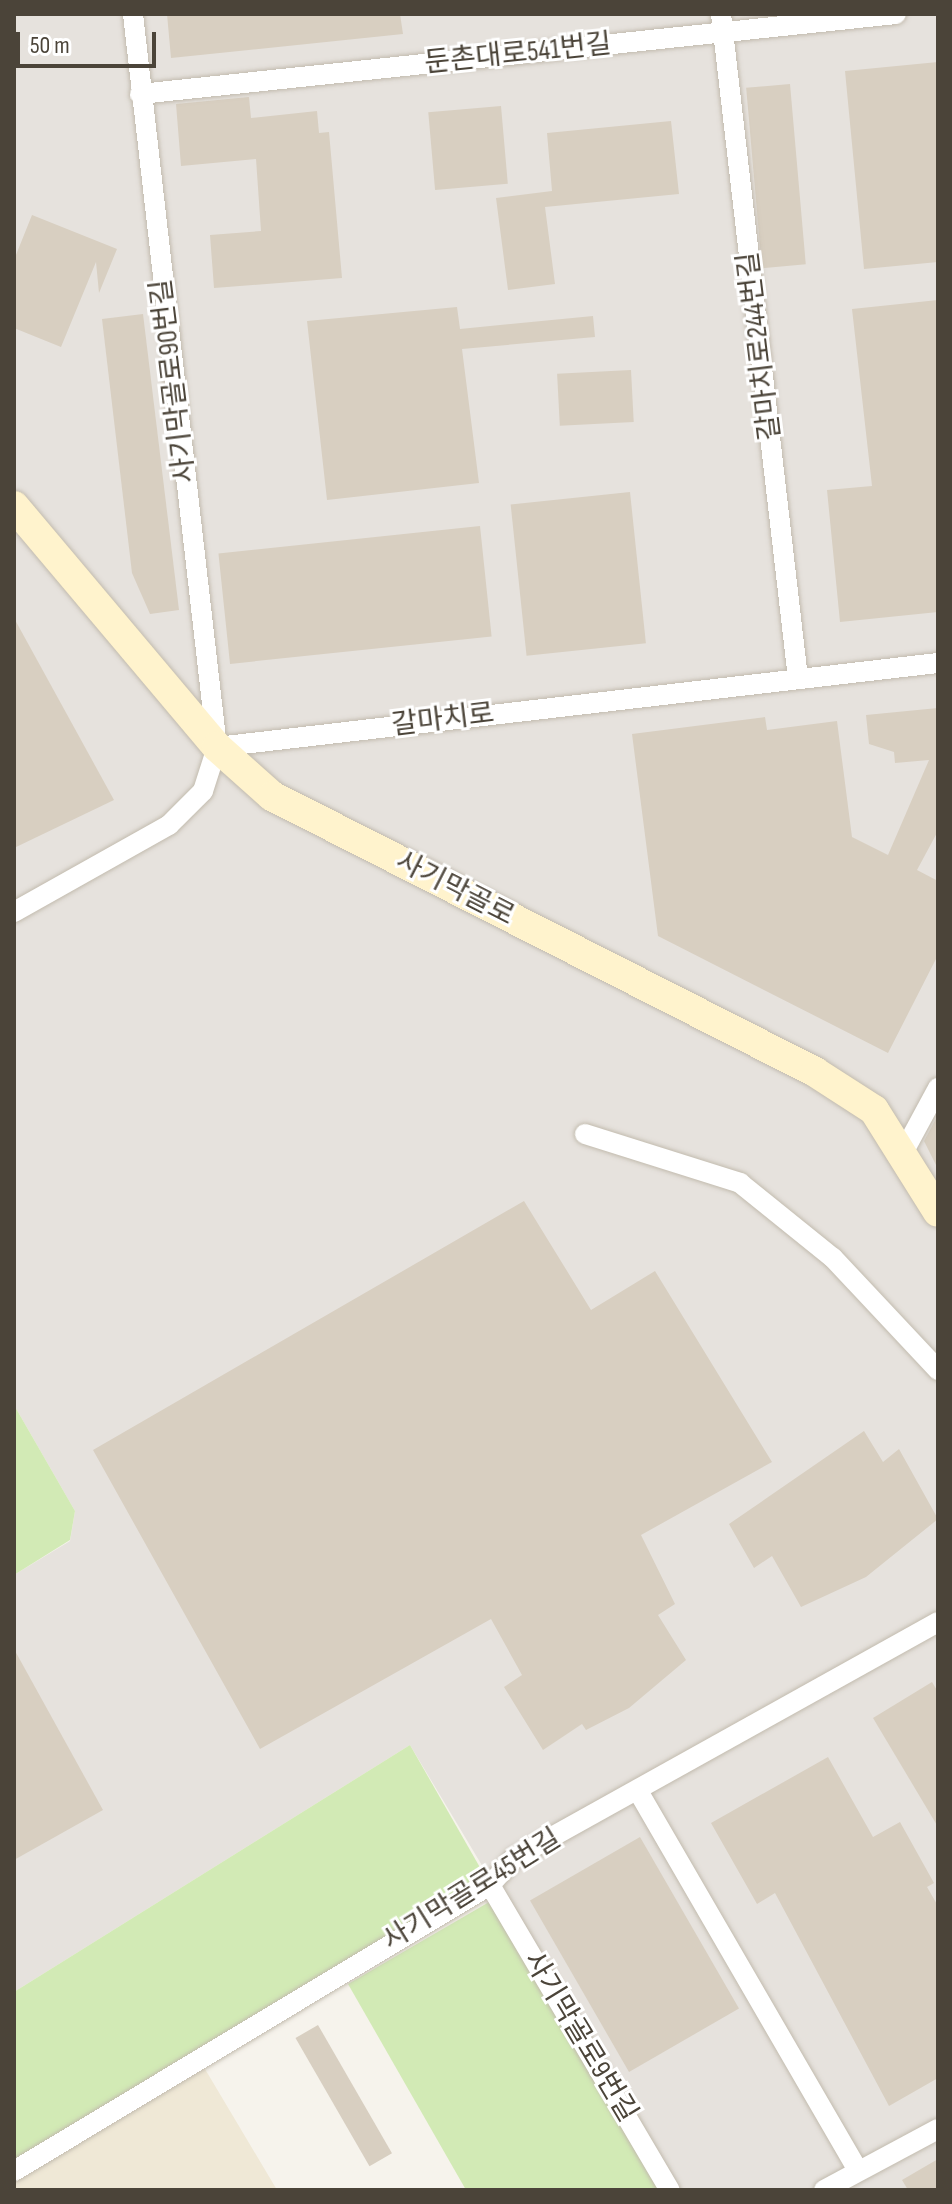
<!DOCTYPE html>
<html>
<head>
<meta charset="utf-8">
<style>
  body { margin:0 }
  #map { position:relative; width:952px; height:2204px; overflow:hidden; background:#f6f3ec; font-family:"Sofia Sans Condensed","Noto Sans KR",sans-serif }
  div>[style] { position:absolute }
  .industrial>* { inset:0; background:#e6e2dd }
  .education>* { inset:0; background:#efe8d6 }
  .green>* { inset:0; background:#d2eab5 }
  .building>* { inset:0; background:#d8cfc1; transform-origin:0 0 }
  .roads { filter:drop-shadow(0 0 2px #c2bbae) drop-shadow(0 0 2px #c2bbae) }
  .street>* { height:20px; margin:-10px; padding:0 10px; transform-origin:10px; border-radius:10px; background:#fff }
  .secondary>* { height:30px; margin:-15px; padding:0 15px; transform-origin:15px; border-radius:15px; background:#fff3cd }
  span { translate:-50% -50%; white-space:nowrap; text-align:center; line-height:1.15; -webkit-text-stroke:6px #fff; paint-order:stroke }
  .street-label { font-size:28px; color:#4b4439 }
  .frame { position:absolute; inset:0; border:16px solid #4b4439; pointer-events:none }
  .scale { position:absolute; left:16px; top:32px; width:140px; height:36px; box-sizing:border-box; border:4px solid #4b4439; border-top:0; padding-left:10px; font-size:24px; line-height:28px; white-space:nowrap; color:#4b4439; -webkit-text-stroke:6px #fff; paint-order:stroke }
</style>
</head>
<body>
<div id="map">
  <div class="industrial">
    <div style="clip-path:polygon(14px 14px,938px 14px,938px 2190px,676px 2190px,410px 1745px,14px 1992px,14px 1575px,70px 1541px,75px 1511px,14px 1405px)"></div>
  </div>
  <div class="education">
    <div style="clip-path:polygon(202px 2064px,277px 2190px,14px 2190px,14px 2180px)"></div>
  </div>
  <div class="green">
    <div style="clip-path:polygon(14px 1405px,75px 1511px,70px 1540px,14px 1575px)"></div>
    <div style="clip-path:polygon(410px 1745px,490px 1885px,14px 2165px,14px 1992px)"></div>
    <div style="clip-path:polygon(496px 1898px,670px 2190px,466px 2190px,348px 1984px)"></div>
  </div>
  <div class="building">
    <div style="clip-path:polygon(167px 14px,400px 14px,403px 34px,171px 58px)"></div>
    <div style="clip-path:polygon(938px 62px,938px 262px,864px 269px,845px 71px)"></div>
    <div style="left:790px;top:84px;width:181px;height:44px;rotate:85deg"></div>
    <div style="clip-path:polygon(249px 97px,251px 118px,317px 111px,319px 133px,329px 132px,342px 278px,214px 288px,210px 235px,261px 231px,256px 159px,181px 166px,176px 104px)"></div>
    <div style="left:501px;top:106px;width:78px;height:73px;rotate:85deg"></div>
    <div style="clip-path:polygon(671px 121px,679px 194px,545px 207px,555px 284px,508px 290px,496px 198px,552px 191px,547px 133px)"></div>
    <div style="clip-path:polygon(32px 215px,117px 249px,99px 293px,96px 262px,61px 347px,14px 328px,14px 260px)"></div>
    <div style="clip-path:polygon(938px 300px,938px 612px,840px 622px,827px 490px,872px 486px,852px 309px)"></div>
    <div style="clip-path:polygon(457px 307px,460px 329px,593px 316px,595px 337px,462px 349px,479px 483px,327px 500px,307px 321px)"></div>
    <div style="clip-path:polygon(143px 314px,179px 610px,150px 614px,132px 573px,102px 319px)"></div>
    <div style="left:631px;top:370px;width:52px;height:74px;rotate:87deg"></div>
    <div style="left:630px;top:492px;width:152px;height:120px;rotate:84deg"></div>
    <div style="left:480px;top:526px;width:111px;height:263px;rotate:84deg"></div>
    <div style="clip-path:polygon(14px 618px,114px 800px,14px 848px)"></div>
    <div style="clip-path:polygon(938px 708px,938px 831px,917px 870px,938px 881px,938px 955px,888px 1053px,658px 936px,632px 734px,765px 717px,767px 730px,837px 721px,852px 837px,888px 855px,929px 760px,895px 763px,894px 752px,869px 744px,866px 715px)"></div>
    <div style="clip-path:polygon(938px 1115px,938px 1169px,924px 1141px)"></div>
    <div style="clip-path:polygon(524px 1201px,591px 1310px,655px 1271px,772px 1462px,641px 1535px,675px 1604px,658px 1615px,686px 1660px,629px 1708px,586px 1730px,582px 1724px,543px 1750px,504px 1687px,522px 1675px,491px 1619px,260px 1749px,93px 1450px)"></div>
    <div style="clip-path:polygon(864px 1431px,883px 1462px,899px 1449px,938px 1519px,866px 1577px,801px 1607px,772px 1556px,754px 1568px,729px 1524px)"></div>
    <div style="clip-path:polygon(14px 1649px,103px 1810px,14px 1860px)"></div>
    <div style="clip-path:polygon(932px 1682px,938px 1692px,938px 1827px,873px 1718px)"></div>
    <div style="clip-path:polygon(828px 1757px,873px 1837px,900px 1822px,934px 1883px,927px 1887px,938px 1906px,938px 2078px,889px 2106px,775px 1893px,757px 1904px,711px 1823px)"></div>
    <div style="left:640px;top:1837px;width:198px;height:127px;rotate:60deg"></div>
    <div style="left:318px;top:2025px;width:148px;height:26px;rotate:60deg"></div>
    <div style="clip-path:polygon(938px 2159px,938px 2190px,908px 2190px,902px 2180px)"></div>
  </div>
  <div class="roads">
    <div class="street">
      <div style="left:721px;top:14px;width:668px;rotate:83.39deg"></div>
      <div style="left:140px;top:94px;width:760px;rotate:-6.04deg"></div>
      <div style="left:217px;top:747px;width:726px;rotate:-6.65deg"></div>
      <div style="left:14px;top:912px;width:178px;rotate:-29.3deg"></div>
      <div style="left:169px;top:825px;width:48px;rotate:-45deg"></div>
      <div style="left:203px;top:791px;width:46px;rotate:-72.3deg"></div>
      <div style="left:217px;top:747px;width:738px;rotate:-96.54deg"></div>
      <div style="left:585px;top:1134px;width:163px;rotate:17.5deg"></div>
      <div style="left:740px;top:1183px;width:119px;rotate:38.9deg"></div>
      <div style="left:833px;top:1258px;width:154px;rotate:46.8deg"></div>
      <div style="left:904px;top:1151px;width:72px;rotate:-61.6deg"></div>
      <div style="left:638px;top:1791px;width:439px;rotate:59.9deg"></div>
      <div style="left:490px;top:1885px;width:354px;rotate:59.5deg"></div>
      <div style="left:14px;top:2171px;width:555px;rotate:-31deg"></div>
      <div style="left:490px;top:1885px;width:36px;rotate:-48deg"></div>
      <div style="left:514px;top:1858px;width:485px;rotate:-29.1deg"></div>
      <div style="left:824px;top:2190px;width:129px;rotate:-28.2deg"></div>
    </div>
    <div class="secondary">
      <div style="left:14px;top:506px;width:315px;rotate:49.9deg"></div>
      <div style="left:217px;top:747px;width:74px;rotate:41.7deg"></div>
      <div style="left:272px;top:796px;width:609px;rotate:26.94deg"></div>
      <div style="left:815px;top:1072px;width:70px;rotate:32.8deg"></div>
      <div style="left:874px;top:1110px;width:120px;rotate:57.9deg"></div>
    </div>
  </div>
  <div class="street-label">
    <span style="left:518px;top:54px;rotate:-6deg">둔촌대로541번길</span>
    <span style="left:760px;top:346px;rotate:-97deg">갈마치로244번길</span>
    <span style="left:174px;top:381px;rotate:-97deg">사기막골로90번길</span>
    <span style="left:443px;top:720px;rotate:-7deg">갈마치로</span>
    <span style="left:455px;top:889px;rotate:27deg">사기막골로</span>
    <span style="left:472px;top:1890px;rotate:-32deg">사기막골로45번길</span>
    <span style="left:580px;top:2037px;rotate:59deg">사기막골로9번길</span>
  </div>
  <div class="frame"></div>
  <div class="scale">50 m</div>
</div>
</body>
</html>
